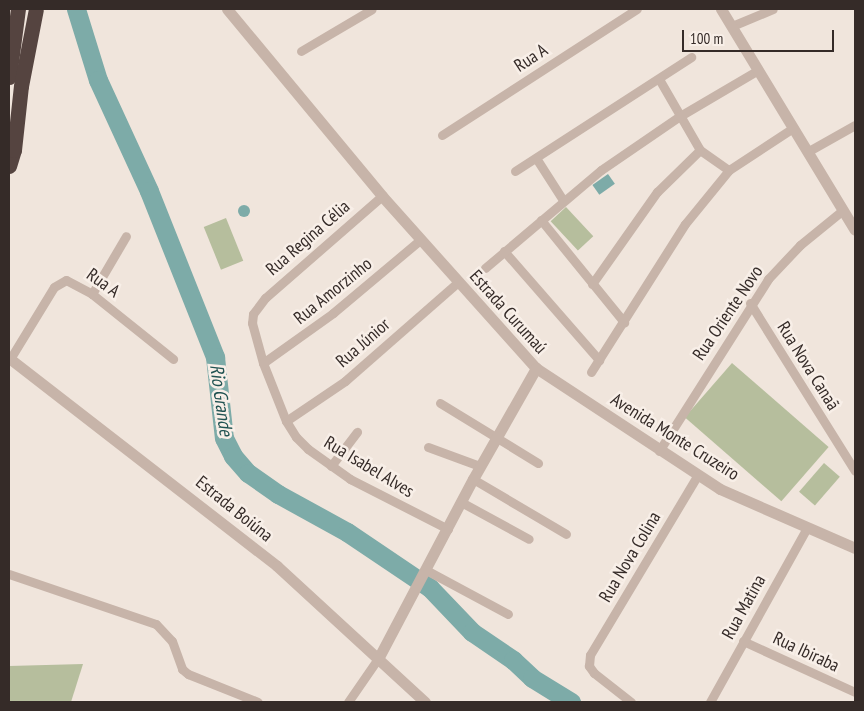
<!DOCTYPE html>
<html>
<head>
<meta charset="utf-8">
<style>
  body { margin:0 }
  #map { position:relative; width:864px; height:711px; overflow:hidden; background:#f0e5dc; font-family:"PT Sans Narrow",sans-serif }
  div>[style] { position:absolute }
  .green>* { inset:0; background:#b6be9d; transform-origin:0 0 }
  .water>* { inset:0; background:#7daba8; transform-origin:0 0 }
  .round { border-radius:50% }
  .river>* { height:19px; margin:-9.5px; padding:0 9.5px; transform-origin:9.5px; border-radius:9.5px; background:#7daba8 }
  .minor>* { height:9px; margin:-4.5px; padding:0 4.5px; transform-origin:4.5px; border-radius:4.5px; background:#c7b4a9 }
  .tertiary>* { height:11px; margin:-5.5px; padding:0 5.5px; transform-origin:5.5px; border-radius:5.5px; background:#c7b4a9 }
  .motorway>* { height:15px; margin:-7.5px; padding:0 7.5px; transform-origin:7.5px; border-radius:7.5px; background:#554440 }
  span { translate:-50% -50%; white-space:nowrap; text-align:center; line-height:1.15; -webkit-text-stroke:5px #f8efe8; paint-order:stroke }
  .street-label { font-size:18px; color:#352b28 }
  .water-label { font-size:19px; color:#215352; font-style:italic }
  .frame { position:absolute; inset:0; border:10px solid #352b28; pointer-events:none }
  .scale { position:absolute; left:682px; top:30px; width:152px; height:22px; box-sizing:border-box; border:2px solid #352b28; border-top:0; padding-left:6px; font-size:15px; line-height:18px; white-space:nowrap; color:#352b28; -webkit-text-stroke:4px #f8efe8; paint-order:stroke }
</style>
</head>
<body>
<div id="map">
  <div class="green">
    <div style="left:566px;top:207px;width:40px;height:21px;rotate:47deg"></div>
    <div style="left:226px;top:218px;width:46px;height:24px;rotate:68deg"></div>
    <div style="left:732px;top:363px;width:128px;height:72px;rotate:41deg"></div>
    <div style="left:824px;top:463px;width:21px;height:38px;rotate:41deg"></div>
    <div style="clip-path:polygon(83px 664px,71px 702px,9px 702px,9px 666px)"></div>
  </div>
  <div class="water">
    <div style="left:608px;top:174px;width:12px;height:19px;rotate:55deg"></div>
    <div class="round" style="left:238px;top:205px;width:12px;height:12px"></div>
  </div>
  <div class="river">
    <div style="left:76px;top:9px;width:74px;rotate:72.8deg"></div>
    <div style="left:98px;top:80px;width:122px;rotate:65.3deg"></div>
    <div style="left:149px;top:191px;width:179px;rotate:68.3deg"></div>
    <div style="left:215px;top:357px;width:81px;rotate:83.7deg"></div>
    <div style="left:224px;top:438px;width:20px;rotate:63deg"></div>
    <div style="left:233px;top:456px;width:23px;rotate:49deg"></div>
    <div style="left:248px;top:473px;width:37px;rotate:35deg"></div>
    <div style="left:278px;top:494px;width:79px;rotate:28.8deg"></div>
    <div style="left:347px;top:532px;width:100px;rotate:34deg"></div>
    <div style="left:430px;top:588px;width:61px;rotate:46.3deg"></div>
    <div style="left:472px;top:632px;width:50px;rotate:34.3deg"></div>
    <div style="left:513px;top:660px;width:26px;rotate:43deg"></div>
    <div style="left:532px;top:678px;width:46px;rotate:31.6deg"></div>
  </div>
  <div class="minor">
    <div style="left:732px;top:26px;width:44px;rotate:-22.5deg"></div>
    <div style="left:301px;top:51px;width:82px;rotate:-30.6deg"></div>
    <div style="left:659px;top:79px;width:82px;rotate:60deg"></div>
    <div style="left:700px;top:150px;width:35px;rotate:35deg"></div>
    <div style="left:442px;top:135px;width:232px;rotate:-32.9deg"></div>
    <div style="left:807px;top:152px;width:55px;rotate:-29.4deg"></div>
    <div style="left:536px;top:158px;width:50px;rotate:57.3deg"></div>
    <div style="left:515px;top:171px;width:210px;rotate:-32.9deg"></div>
    <div style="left:382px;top:196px;width:155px;rotate:138.9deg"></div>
    <div style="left:265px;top:298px;width:20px;rotate:127deg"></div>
    <div style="left:253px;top:314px;width:9px;rotate:96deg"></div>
    <div style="left:252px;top:323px;width:41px;rotate:74.6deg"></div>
    <div style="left:263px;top:363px;width:62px;rotate:68.4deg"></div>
    <div style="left:286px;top:421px;width:19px;rotate:58deg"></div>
    <div style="left:296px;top:437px;width:17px;rotate:45deg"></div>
    <div style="left:308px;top:449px;width:52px;rotate:35.5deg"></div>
    <div style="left:350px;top:479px;width:110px;rotate:27deg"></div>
    <div style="left:541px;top:220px;width:132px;rotate:50.9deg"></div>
    <div style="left:504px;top:251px;width:145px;rotate:48.9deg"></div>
    <div style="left:485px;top:268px;width:152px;rotate:-40.2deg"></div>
    <div style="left:601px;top:170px;width:96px;rotate:-34.4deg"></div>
    <div style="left:680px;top:116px;width:91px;rotate:-30.5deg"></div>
    <div style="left:592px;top:284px;width:113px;rotate:-54.8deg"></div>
    <div style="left:657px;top:192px;width:60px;rotate:-44.3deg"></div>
    <div style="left:92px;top:294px;width:67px;rotate:-59.6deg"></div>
    <div style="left:750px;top:303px;width:198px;rotate:58deg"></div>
    <div style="left:10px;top:359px;width:84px;rotate:-58.6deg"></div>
    <div style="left:54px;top:287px;width:14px;rotate:-30deg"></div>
    <div style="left:66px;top:280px;width:30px;rotate:28deg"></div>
    <div style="left:92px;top:294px;width:104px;rotate:38.7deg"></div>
    <div style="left:263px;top:363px;width:86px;rotate:-35.5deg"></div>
    <div style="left:333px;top:313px;width:114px;rotate:-40deg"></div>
    <div style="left:591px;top:372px;width:175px;rotate:-57.6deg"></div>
    <div style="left:685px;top:224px;width:70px;rotate:-50.8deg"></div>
    <div style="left:729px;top:170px;width:77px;rotate:-33.3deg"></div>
    <div style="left:440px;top:403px;width:115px;rotate:31.5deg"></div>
    <div style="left:286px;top:421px;width:71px;rotate:-34.1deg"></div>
    <div style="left:345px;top:381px;width:149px;rotate:-41.2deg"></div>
    <div style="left:428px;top:447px;width:55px;rotate:20.1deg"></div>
    <div style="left:659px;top:451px;width:204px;rotate:-57.6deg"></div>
    <div style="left:768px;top:279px;width:47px;rotate:-46.7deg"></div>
    <div style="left:800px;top:245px;width:55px;rotate:-39.1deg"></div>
    <div style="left:331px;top:466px;width:43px;rotate:-52.6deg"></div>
    <div style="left:473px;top:479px;width:108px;rotate:30.6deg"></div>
    <div style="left:461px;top:502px;width:77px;rotate:28.6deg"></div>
    <div style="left:426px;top:570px;width:93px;rotate:28.2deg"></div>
    <div style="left:9px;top:574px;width:155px;rotate:18.8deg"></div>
    <div style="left:156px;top:624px;width:23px;rotate:47deg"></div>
    <div style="left:172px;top:641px;width:30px;rotate:70deg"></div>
    <div style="left:182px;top:669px;width:8px;rotate:40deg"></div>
    <div style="left:188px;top:674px;width:75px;rotate:21.8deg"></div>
    <div style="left:743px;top:641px;width:123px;rotate:24.5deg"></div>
    <div style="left:348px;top:702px;width:55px;rotate:-55.4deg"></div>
    <div style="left:631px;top:702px;width:47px;rotate:-141.9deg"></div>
    <div style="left:594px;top:673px;width:9px;rotate:-126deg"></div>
    <div style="left:589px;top:666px;width:11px;rotate:-85deg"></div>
    <div style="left:590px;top:655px;width:209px;rotate:-59.1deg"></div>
    <div style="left:710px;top:702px;width:199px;rotate:-60.9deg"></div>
  </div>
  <div class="tertiary">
    <div style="left:227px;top:9px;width:243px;rotate:50.3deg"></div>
    <div style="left:382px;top:196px;width:231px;rotate:48.2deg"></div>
    <div style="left:536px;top:368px;width:220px;rotate:33.3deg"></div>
    <div style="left:720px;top:489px;width:147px;rotate:23.6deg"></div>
    <div style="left:721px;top:9px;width:258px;rotate:58.8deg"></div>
    <div style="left:9px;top:358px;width:339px;rotate:37.8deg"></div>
    <div style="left:277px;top:566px;width:201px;rotate:42.6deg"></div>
    <div style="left:379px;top:657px;width:201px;rotate:-62.2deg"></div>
    <div style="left:473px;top:479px;width:128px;rotate:-60.4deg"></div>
  </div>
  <div class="motorway">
    <div style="left:9px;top:77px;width:69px;rotate:-82.5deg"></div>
    <div style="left:9px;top:166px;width:17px;rotate:-73deg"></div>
    <div style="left:14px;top:150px;width:64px;rotate:-83.8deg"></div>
    <div style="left:21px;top:86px;width:78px;rotate:-79deg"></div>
  </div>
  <div class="street-label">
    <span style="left:531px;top:58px;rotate:-33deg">Rua A</span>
    <span style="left:308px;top:238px;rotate:-41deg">Rua Regina Célia</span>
    <span style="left:103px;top:283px;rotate:36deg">Rua A</span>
    <span style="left:333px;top:291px;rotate:-39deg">Rua Amorzinho</span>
    <span style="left:508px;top:312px;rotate:48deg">Estrada Curumaú</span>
    <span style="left:728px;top:313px;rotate:-56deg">Rua Oriente Novo</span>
    <span style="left:363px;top:343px;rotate:-41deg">Rua Júnior</span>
    <span style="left:808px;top:366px;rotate:58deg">Rua Nova Canaã</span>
    <span style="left:675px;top:437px;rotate:32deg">Avenida Monte Cruzeiro</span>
    <span style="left:369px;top:467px;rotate:31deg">Rua Isabel Alves</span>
    <span style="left:234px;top:509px;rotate:39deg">Estrada Boiúna</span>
    <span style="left:630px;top:557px;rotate:-59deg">Rua Nova Colina</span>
    <span style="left:744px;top:607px;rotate:-61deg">Rua Matina</span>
    <span style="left:806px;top:652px;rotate:25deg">Rua Ibiraba</span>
  </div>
  <div class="water-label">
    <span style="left:221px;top:400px;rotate:82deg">Rio Grande</span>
  </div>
  <div class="frame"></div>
  <div class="scale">100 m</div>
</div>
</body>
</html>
